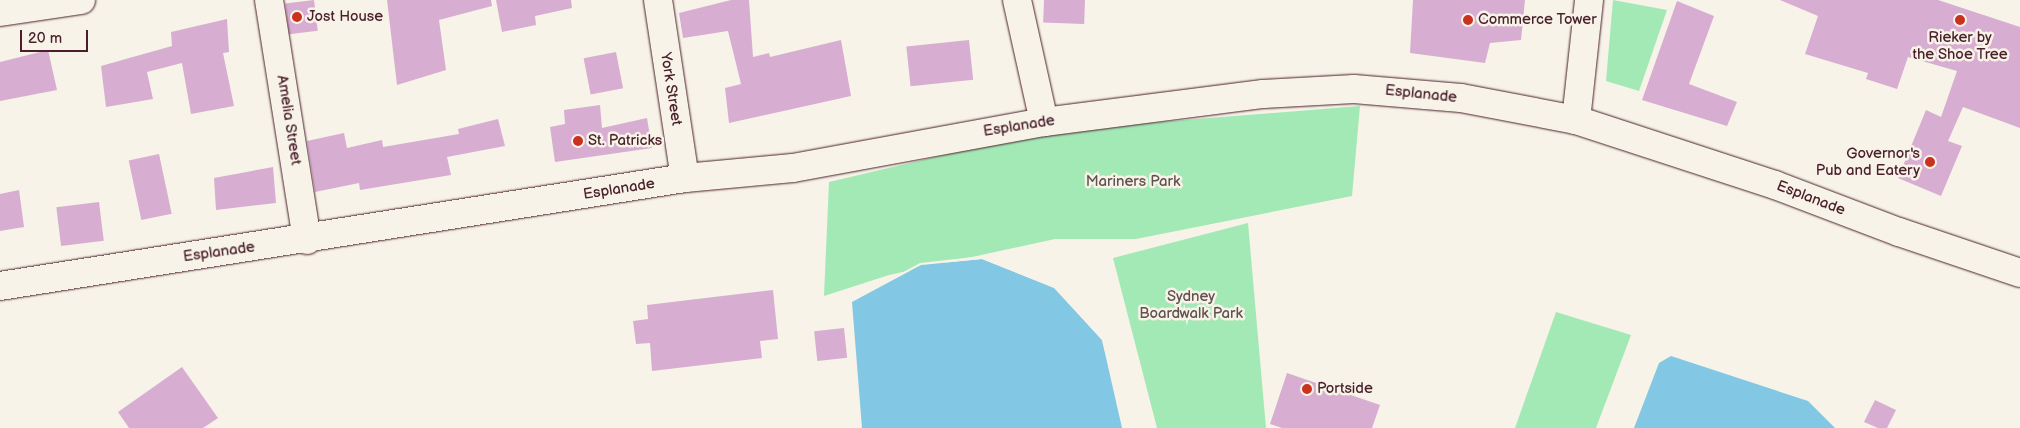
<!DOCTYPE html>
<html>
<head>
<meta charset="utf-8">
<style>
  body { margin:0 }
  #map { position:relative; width:2020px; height:428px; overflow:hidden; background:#f7f3e8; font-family:"Balsamiq Sans",sans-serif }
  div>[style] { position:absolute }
  .green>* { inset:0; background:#a3e9b5 }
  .water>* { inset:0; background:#82c7e3 }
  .pier>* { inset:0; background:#f7f3e8 }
  .building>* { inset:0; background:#d8add2; transform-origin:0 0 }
  .roads { filter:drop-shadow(0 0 1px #4a1f2b) drop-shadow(0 0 1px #4a1f2b) }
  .minor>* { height:28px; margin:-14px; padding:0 14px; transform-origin:14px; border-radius:14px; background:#f7f3e8 }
  .tertiary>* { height:28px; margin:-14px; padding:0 14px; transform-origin:14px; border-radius:14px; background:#f7f3e8 }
  .dots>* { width:14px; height:14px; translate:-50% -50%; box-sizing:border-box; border:2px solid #f7f3e8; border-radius:50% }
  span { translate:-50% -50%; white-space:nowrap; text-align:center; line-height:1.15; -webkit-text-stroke:5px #f7f3e8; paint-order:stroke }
  .poi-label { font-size:15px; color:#4a1f2b }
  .left { translate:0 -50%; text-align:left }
  .right { translate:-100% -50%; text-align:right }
  .street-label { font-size:15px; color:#4a1f2b }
  .park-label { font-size:15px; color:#60524e }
  .scale { position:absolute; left:20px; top:30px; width:68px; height:22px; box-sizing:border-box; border:2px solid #4a1f2b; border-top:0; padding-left:6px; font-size:15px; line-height:18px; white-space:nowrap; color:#4a1f2b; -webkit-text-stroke:4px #f7f3e8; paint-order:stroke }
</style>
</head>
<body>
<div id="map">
  <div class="green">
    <div style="clip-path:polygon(1613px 0,1667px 10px,1639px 91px,1606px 81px)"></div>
    <div style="clip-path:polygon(1360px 106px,1352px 196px,1136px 239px,1055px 239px,889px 275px,824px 296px,829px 182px,1046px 131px)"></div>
    <div style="clip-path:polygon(1248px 223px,1266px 428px,1157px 428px,1113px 258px)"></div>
    <div style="clip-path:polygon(1556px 312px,1631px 335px,1596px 428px,1515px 428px)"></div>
  </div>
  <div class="water">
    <div style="clip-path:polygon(982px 259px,1055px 288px,1102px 340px,1122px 428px,862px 428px,852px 302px,921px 265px)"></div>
    <div style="clip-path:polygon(1671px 356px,1808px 401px,1835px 428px,1634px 428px,1659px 363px)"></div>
  </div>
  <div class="pier">
    <div style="clip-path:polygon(982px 256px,1056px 286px,1104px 338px,1125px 428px,1102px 340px,1054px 288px,982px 259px,921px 265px,850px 301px,920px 263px)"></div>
  </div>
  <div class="building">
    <div style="left:314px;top:0;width:31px;height:29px;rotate:83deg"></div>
    <div style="clip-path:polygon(387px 0,491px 0,492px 6px,439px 20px,446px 70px,397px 85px)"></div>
    <div style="clip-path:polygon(496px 0,571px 0,572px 8px,535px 16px,536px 25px,502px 32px)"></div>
    <div style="clip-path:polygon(731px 0,749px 0,753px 57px,769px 53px,770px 57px,841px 40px,851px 96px,729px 123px,725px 88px,741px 84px,728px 31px,683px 38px,679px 13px)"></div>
    <div style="left:1085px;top:0;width:24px;height:41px;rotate:92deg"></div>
    <div style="clip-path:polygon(1413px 0,1525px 0,1521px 40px,1490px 43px,1485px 63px,1410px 53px)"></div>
    <div style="clip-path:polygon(1780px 0,1938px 0,2020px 27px,2020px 128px,1963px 107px,1948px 141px,1962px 146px,1941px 196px,1898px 178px,1926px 110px,1941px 117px,1957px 71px,1908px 57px,1897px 89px,1866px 79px,1868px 73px,1805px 54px,1818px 16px)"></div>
    <div style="clip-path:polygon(1677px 1px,1714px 16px,1689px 84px,1737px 102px,1727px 126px,1642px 100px)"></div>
    <div style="clip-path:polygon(227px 19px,229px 52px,223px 53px,234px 106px,191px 114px,182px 63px,147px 72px,153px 99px,106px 107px,101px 66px,172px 46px,171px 32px)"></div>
    <div style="left:969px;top:40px;width:40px;height:63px;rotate:84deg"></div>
    <div style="clip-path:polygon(48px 50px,57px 90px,0 101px,0 62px)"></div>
    <div style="left:616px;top:52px;width:37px;height:33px;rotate:79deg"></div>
    <div style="clip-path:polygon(600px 105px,602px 128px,647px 118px,652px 148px,555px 162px,550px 127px,565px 124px,564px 110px)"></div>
    <div style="clip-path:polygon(498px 119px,505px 146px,447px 157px,451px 175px,360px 190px,359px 183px,315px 192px,307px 141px,344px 133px,347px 148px,382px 140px,383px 147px,459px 134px,458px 129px)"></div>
    <div style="left:159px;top:154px;width:61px;height:31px;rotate:78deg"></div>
    <div style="clip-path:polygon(273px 167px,276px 203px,216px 210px,214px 178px)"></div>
    <div style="clip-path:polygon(19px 190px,24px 227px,0 231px,0 194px)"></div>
    <div style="left:99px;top:202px;width:39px;height:43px;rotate:83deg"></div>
    <div style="clip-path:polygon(773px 290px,778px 339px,760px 341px,762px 358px,652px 371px,650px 343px,636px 344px,633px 321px,648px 319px,647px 305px)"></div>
    <div style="left:844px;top:328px;width:30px;height:30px;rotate:84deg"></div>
    <div style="clip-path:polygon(182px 367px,218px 418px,203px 428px,129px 428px,118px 412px)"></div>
    <div style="clip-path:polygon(1287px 373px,1380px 405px,1372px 428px,1282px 428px,1270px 424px)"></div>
    <div style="clip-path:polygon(1875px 400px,1896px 410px,1887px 428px,1878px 428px,1864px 422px)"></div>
  </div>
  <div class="roads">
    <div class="minor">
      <div style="left:269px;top:0;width:243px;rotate:81deg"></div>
      <div style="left:658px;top:0;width:180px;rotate:81.4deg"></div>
      <div style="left:1017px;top:0;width:125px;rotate:77.5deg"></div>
      <div style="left:0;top:12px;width:82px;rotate:-8.4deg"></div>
    </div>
    <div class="tertiary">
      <div style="left:1576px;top:120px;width:121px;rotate:-83.8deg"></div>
      <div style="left:0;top:286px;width:693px;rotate:-8.96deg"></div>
      <div style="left:685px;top:178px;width:108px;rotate:-5.3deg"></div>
      <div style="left:793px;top:168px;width:255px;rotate:-10.4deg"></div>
      <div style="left:1044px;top:122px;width:221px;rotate:-7.3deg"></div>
      <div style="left:1263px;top:94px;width:91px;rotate:-3.1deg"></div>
      <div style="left:1354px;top:89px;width:107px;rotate:4.8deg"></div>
      <div style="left:1461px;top:98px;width:117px;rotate:10.8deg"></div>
      <div style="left:1576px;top:120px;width:209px;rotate:18.1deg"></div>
      <div style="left:1775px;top:185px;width:133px;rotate:20.8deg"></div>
      <div style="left:1899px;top:232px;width:128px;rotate:18.7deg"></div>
    </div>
  </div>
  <div class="dots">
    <div style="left:297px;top:17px;background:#c8321e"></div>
    <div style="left:1468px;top:20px;background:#c8321e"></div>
    <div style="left:1960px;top:20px;background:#c8321e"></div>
    <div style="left:578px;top:141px;background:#c8321e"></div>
    <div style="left:1930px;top:162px;background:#c8321e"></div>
    <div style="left:1307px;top:389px;background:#c8321e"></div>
  </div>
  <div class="poi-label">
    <span class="left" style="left:307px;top:17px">Jost House</span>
    <span class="left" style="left:1478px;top:20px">Commerce Tower</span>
    <span style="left:1960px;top:46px">Rieker by<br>the Shoe Tree</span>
    <span class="left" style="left:588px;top:141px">St. Patricks</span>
    <span class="right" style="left:1920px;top:162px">Governor's<br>Pub and Eatery</span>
    <span class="left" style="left:1317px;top:389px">Portside</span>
  </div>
  <div class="street-label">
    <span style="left:671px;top:89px;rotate:81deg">York Street</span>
    <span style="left:1421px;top:94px;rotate:6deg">Esplanade</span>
    <span style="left:289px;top:120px;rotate:81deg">Amelia Street</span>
    <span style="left:1019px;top:126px;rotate:-9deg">Esplanade</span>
    <span style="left:619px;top:189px;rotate:-9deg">Esplanade</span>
    <span style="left:1811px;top:198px;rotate:21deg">Esplanade</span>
    <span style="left:219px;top:252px;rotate:-8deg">Esplanade</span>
  </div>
  <div class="park-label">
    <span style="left:1133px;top:182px">Mariners Park</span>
    <span style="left:1191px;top:305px">Sydney<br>Boardwalk Park</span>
  </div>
  <div class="scale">20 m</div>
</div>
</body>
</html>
